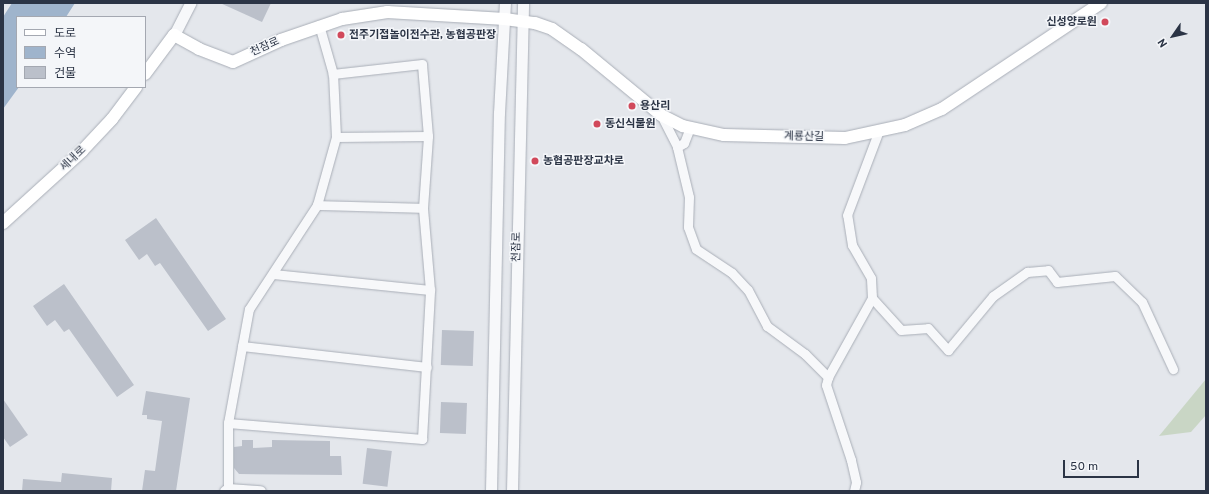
<!DOCTYPE html>
<html>
<head>
<meta charset="utf-8">
<style>
  body { margin:0 }
  #map { position:relative; width:1209px; height:494px; overflow:hidden; background:#e4e7ec; font-family:Overpass,"Noto Sans KR",sans-serif }
  div>[style] { position:absolute }
  .green>* { inset:0; background:#c9d6c5 }
  .water>* { inset:0; background:#9fb4cc }
  .building>* { inset:0; background:#bbc0ca; transform-origin:0 0 }
  .roads { filter:drop-shadow(0 0 1px #a9aeb7) drop-shadow(0 0 1px #a9aeb7) }
  .minor>* { height:9px; margin:-4.5px; padding:0 4.5px; transform-origin:4.5px; border-radius:4.5px; background:#f7f8fa }
  .tertiary>* { height:11px; margin:-5.5px; padding:0 5.5px; transform-origin:5.5px; border-radius:5.5px; background:#f7f8fa }
  .secondary>* { height:12px; margin:-6px; padding:0 6px; transform-origin:6px; border-radius:6px; background:#fff }
  .dots>* { width:11px; height:11px; translate:-50% -50%; box-sizing:border-box; border:2px solid #f4f6f9; border-radius:50% }
  span { translate:-50% -50%; white-space:nowrap; text-align:center; line-height:1.15; -webkit-text-stroke:3px #f4f6f9; paint-order:stroke }
  .poi-label { font-size:11px; color:#2b3445; font-weight:700 }
  .right { translate:-100% -50%; text-align:right }
  .left { translate:0 -50%; text-align:left }
  .street-label { font-size:11px; color:#2b3445 }
  .frame { position:absolute; inset:0; border:4px solid #2b3445; pointer-events:none }
  .legend { position:absolute; left:16px; top:16px; width:130px; height:72px; box-sizing:border-box; background:#f4f6f9; border:1px solid #a4a8b1; margin:0; padding:5px 7px; list-style:none; font-size:12px; color:#2b3445 }
  .legend li { display:flex; align-items:center; gap:8px; height:20px }
  .legend b { width:20px; border:1px solid #a4a8b1 }
  .north { position:absolute; left:1153px; top:16px; width:40px; height:40px; -webkit-text-stroke:3px #f4f6f9; paint-order:stroke; rotate:236deg; font-size:11px; font-weight:700; line-height:16px; text-align:center; color:#2b3445 }
  .north::after { content:''; display:block; margin:auto; width:14px; height:18px; background:#2b3445; clip-path:polygon(50% 0,100% 100%,50% 72%,0 100%) }
  .scale { position:absolute; left:1063px; top:460px; width:76px; height:18px; box-sizing:border-box; border:2px solid #2b3445; border-top:0; padding-left:5px; font-size:12px; line-height:14px; white-space:nowrap; color:#2b3445; -webkit-text-stroke:3px #f4f6f9; paint-order:stroke }
</style>
</head>
<body>
<div id="map">
  <div class="green">
    <div style="clip-path:polygon(1206px 379px,1206px 415px,1191px 432px,1159px 436px)"></div>
  </div>
  <div class="water">
    <div style="clip-path:polygon(12px 3px,75px 3px,66px 17px,17px 17px,17px 87px,19px 87px,3px 109px,3px 17px)"></div>
  </div>
  <div class="building">
    <div style="clip-path:polygon(220px 3px,271px 3px,262px 22px)"></div>
    <div style="clip-path:polygon(156px 218px,226px 319px,208px 331px,160px 263px,155px 266px,147px 254px,139px 260px,125px 240px)"></div>
    <div style="clip-path:polygon(64px 284px,134px 385px,117px 397px,69px 329px,64px 332px,55px 320px,47px 326px,33px 306px)"></div>
    <div style="left:442px;top:330px;width:32px;height:35px;rotate:2deg"></div>
    <div style="clip-path:polygon(146px 391px,190px 398px,176px 491px,142px 491px,145px 470px,155px 471px,162px 421px,147px 419px,147px 415px,142px 415px)"></div>
    <div style="clip-path:polygon(3px 399px,28px 435px,10px 447px,3px 437px)"></div>
    <div style="left:441px;top:402px;width:26px;height:31px;rotate:2deg"></div>
    <div style="clip-path:polygon(242px 440px,253px 440px,253px 448px,272px 447px,272px 440px,330px 441px,330px 456px,341px 456px,342px 475px,239px 474px,234px 468px,234px 447px,242px 446px)"></div>
    <div style="left:367px;top:448px;width:25px;height:36px;rotate:7deg"></div>
    <div style="clip-path:polygon(62px 473px,112px 478px,111px 491px,22px 491px,23px 479px,61px 482px)"></div>
  </div>
  <div class="roads">
    <div class="minor">
      <div style="left:661px;top:115px;width:36px;rotate:63deg"></div>
      <div style="left:677px;top:147px;width:51px;rotate:76.5deg"></div>
      <div style="left:689px;top:197px;width:30px;rotate:92deg"></div>
      <div style="left:688px;top:227px;width:23px;rotate:70deg"></div>
      <div style="left:696px;top:249px;width:43px;rotate:33.7deg"></div>
      <div style="left:732px;top:273px;width:23px;rotate:47deg"></div>
      <div style="left:748px;top:290px;width:41px;rotate:62.2deg"></div>
      <div style="left:767px;top:326px;width:47px;rotate:36.4deg"></div>
      <div style="left:805px;top:354px;width:33px;rotate:45deg"></div>
      <div style="left:336px;top:137px;width:92px;rotate:-0.6deg"></div>
      <div style="left:677px;top:147px;width:8px;rotate:-30deg"></div>
      <div style="left:684px;top:143px;width:17px;rotate:-69deg"></div>
      <div style="left:317px;top:205px;width:106px;rotate:1.6deg"></div>
      <div style="left:273px;top:274px;width:158px;rotate:5.8deg"></div>
      <div style="left:872px;top:298px;width:43px;rotate:47.8deg"></div>
      <div style="left:901px;top:330px;width:27px;rotate:-4deg"></div>
      <div style="left:928px;top:328px;width:30px;rotate:48deg"></div>
      <div style="left:948px;top:350px;width:70px;rotate:-50.2deg"></div>
      <div style="left:993px;top:296px;width:42px;rotate:-35.2deg"></div>
      <div style="left:1027px;top:272px;width:21px;rotate:-5deg"></div>
      <div style="left:1048px;top:270px;width:15px;rotate:53deg"></div>
      <div style="left:1057px;top:282px;width:58px;rotate:-5.9deg"></div>
      <div style="left:1115px;top:276px;width:37px;rotate:44deg"></div>
      <div style="left:1142px;top:302px;width:74px;rotate:65.2deg"></div>
      <div style="left:242px;top:346px;width:186px;rotate:6.5deg"></div>
      <div style="left:228px;top:423px;width:195px;rotate:4.7deg"></div>
      <div style="left:422px;top:439px;width:149px;rotate:-86.9deg"></div>
      <div style="left:430px;top:290px;width:82px;rotate:-94.9deg"></div>
      <div style="left:423px;top:208px;width:72px;rotate:-86deg"></div>
      <div style="left:428px;top:136px;width:72px;rotate:-94.8deg"></div>
      <div style="left:422px;top:64px;width:90px;rotate:173.6deg"></div>
      <div style="left:228px;top:489px;width:66px;rotate:-90deg"></div>
      <div style="left:228px;top:423px;width:116px;rotate:-79.6deg"></div>
      <div style="left:249px;top:309px;width:124px;rotate:-56.8deg"></div>
      <div style="left:317px;top:205px;width:71px;rotate:-74.4deg"></div>
      <div style="left:336px;top:137px;width:63px;rotate:-92.7deg"></div>
      <div style="left:333px;top:74px;width:51px;rotate:-105.9deg"></div>
      <div style="left:854px;top:491px;width:9px;rotate:-77deg"></div>
      <div style="left:856px;top:482px;width:23px;rotate:-103deg"></div>
      <div style="left:851px;top:460px;width:79px;rotate:-108.4deg"></div>
      <div style="left:826px;top:385px;width:8px;rotate:-76deg"></div>
      <div style="left:828px;top:377px;width:90px;rotate:-60.9deg"></div>
      <div style="left:872px;top:298px;width:20px;rotate:-93deg"></div>
      <div style="left:871px;top:278px;width:38px;rotate:-120deg"></div>
      <div style="left:852px;top:245px;width:30px;rotate:-99deg"></div>
      <div style="left:847px;top:215px;width:88px;rotate:-69.3deg"></div>
    </div>
    <div class="tertiary">
      <div style="left:174px;top:35px;width:36px;rotate:-63deg"></div>
      <div style="left:225px;top:491px;width:4px;rotate:-34deg"></div>
      <div style="left:228px;top:489px;width:32px;rotate:4deg"></div>
      <div style="left:491px;top:491px;width:378px;rotate:-88.8deg"></div>
      <div style="left:499px;top:113px;width:110px;rotate:-86.9deg"></div>
      <div style="left:512px;top:491px;width:488px;rotate:-88.7deg"></div>
    </div>
    <div class="secondary">
      <div style="left:145px;top:74px;width:49px;rotate:-53.4deg"></div>
      <div style="left:174px;top:35px;width:29px;rotate:29deg"></div>
      <div style="left:199px;top:49px;width:36px;rotate:21deg"></div>
      <div style="left:233px;top:62px;width:53px;rotate:-24.6deg"></div>
      <div style="left:281px;top:40px;width:65px;rotate:-19deg"></div>
      <div style="left:342px;top:19px;width:46px;rotate:-8.8deg"></div>
      <div style="left:387px;top:12px;width:118px;rotate:3.4deg"></div>
      <div style="left:505px;top:19px;width:30px;rotate:8deg"></div>
      <div style="left:535px;top:23px;width:18px;rotate:19deg"></div>
      <div style="left:552px;top:29px;width:35px;rotate:35deg"></div>
      <div style="left:581px;top:49px;width:104px;rotate:39.5deg"></div>
      <div style="left:661px;top:115px;width:25px;rotate:27deg"></div>
      <div style="left:683px;top:126px;width:42px;rotate:12.4deg"></div>
      <div style="left:724px;top:135px;width:121px;rotate:1.4deg"></div>
      <div style="left:845px;top:138px;width:61px;rotate:-12.2deg"></div>
      <div style="left:905px;top:125px;width:40px;rotate:-23.4deg"></div>
      <div style="left:942px;top:109px;width:191px;rotate:-33.7deg"></div>
      <div style="left:3px;top:223px;width:107px;rotate:-42.3deg"></div>
      <div style="left:82px;top:151px;width:44px;rotate:-46.8deg"></div>
      <div style="left:112px;top:119px;width:40px;rotate:-53deg"></div>
    </div>
  </div>
  <div class="dots">
    <div style="left:1105px;top:22px;background:#d1495b"></div>
    <div style="left:341px;top:35px;background:#d1495b"></div>
    <div style="left:632px;top:106px;background:#d1495b"></div>
    <div style="left:597px;top:124px;background:#d1495b"></div>
    <div style="left:535px;top:161px;background:#d1495b"></div>
  </div>
  <div class="poi-label">
    <span class="right" style="left:1097px;top:22px">신성양로원</span>
    <span class="left" style="left:349px;top:35px">전주기접놀이전수관, 농협공판장</span>
    <span class="left" style="left:640px;top:106px">용산리</span>
    <span class="left" style="left:605px;top:124px">동신식물원</span>
    <span class="left" style="left:543px;top:161px">농협공판장교차로</span>
  </div>
  <div class="street-label">
    <span style="left:265px;top:47px;rotate:-24deg">천잠로</span>
    <span style="left:804px;top:137px;rotate:1deg">계룡산길</span>
    <span style="left:73px;top:159px;rotate:-44deg">세내로</span>
    <span style="left:517px;top:247px;rotate:-89deg">천잠로</span>
  </div>
  <div class="frame"></div>
  <ul class="legend">
  <li><b style="height:5px;background:#fff"></b>도로</li>
  <li><b style="height:11px;background:#9fb4cc"></b>수역</li>
  <li><b style="height:11px;background:#bbc0ca"></b>건물</li>
  </ul>
  <div class="north">N</div>
  <div class="scale">50 m</div>
</div>
</body>
</html>
